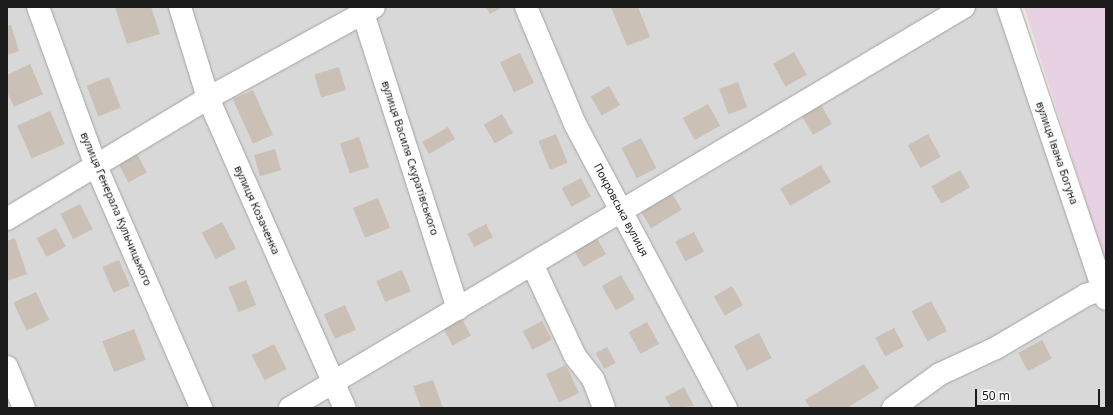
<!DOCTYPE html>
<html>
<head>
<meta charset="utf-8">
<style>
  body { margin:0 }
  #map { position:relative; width:1113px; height:415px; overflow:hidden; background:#eeeae0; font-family:"Noto Sans",sans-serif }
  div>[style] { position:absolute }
  .residential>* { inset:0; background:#d9d8d8 }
  .industrial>* { inset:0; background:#e7d1e2 }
  .building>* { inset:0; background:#cac0b6; transform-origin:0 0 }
  .roads { filter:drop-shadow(0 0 1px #a2a2a2) drop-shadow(0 0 1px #a2a2a2) }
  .minor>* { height:22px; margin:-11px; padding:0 11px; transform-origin:11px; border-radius:11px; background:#fff }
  span { translate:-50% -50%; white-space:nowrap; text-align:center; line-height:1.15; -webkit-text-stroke:3.5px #fff; paint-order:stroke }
  .street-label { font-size:11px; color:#1b1b1b }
  .frame { position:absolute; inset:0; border:8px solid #1b1b1b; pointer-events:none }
  .scale { position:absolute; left:975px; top:389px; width:125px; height:18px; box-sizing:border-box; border:2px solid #1b1b1b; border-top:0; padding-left:5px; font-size:12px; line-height:14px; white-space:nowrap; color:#1b1b1b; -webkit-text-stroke:3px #fff; paint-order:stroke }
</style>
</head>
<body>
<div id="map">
  <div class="residential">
    <div style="clip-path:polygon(7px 7px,995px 7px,1046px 132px,1106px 317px,1106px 408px,7px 408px)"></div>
  </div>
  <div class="industrial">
    <div style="clip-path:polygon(1024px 7px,1106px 7px,1106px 264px)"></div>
  </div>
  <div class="building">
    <div style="clip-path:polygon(115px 7px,151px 7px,160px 34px,127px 44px)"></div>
    <div style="clip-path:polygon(486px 7px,503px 7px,490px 14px)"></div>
    <div style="clip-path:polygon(611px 7px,638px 7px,650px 37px,627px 46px)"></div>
    <div style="clip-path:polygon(11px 25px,19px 51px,7px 55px,7px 26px)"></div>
    <div style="left:794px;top:52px;width:26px;height:24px;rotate:61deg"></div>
    <div style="left:520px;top:53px;width:33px;height:22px;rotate:65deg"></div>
    <div style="clip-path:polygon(30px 64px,43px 94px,14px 107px,7px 92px,7px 75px)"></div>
    <div style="left:339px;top:67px;width:24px;height:26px;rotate:73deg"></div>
    <div style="left:109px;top:77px;width:33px;height:24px;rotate:69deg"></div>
    <div style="left:738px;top:82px;width:27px;height:20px;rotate:70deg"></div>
    <div style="left:609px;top:86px;width:22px;height:21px;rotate:60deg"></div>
    <div style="left:253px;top:90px;width:49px;height:22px;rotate:66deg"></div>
    <div style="left:708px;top:104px;width:25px;height:29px;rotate:61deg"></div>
    <div style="left:821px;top:105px;width:22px;height:22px;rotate:60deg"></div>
    <div style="left:50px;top:111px;width:36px;height:36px;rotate:66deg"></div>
    <div style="left:502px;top:114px;width:22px;height:21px;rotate:60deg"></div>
    <div style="left:448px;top:127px;width:14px;height:30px;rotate:60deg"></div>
    <div style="left:556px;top:134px;width:31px;height:19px;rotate:68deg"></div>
    <div style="left:928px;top:134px;width:26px;height:23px;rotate:61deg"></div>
    <div style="left:359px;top:137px;width:32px;height:20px;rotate:72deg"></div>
    <div style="left:641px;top:138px;width:34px;height:22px;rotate:63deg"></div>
    <div style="left:275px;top:149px;width:22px;height:22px;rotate:74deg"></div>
    <div style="left:137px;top:154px;width:21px;height:21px;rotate:62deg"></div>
    <div style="left:821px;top:165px;width:20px;height:47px;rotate:60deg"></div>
    <div style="left:960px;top:170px;width:20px;height:33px;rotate:60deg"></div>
    <div style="left:581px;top:178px;width:21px;height:22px;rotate:62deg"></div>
    <div style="left:670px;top:190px;width:23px;height:36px;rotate:59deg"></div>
    <div style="left:378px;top:198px;width:32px;height:27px;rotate:68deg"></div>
    <div style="left:80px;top:204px;width:28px;height:22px;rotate:63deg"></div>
    <div style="left:222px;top:222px;width:30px;height:23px;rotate:62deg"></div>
    <div style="left:486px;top:224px;width:15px;height:21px;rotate:62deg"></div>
    <div style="left:56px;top:228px;width:21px;height:22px;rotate:62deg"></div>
    <div style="left:694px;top:232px;width:22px;height:21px;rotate:63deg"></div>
    <div style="left:595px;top:235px;width:22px;height:26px;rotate:60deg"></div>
    <div style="clip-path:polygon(15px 238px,27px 274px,7px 281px,7px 241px)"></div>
    <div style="left:119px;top:260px;width:28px;height:18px;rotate:67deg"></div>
    <div style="left:402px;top:270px;width:23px;height:28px;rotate:67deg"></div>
    <div style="left:621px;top:275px;width:28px;height:22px;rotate:60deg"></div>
    <div style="left:246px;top:280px;width:27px;height:19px;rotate:68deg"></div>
    <div style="left:732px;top:286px;width:22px;height:21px;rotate:60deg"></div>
    <div style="left:36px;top:292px;width:31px;height:25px;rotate:65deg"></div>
    <div style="left:931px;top:301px;width:34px;height:22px;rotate:62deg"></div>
    <div style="left:345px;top:305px;width:27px;height:23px;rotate:66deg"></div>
    <div style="left:461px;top:317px;width:21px;height:21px;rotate:62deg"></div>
    <div style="left:542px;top:321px;width:21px;height:22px;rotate:62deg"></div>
    <div style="left:647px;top:322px;width:25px;height:21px;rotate:61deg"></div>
    <div style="left:894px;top:328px;width:21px;height:21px;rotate:62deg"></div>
    <div style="left:134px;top:329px;width:33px;height:34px;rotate:69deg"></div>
    <div style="left:759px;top:333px;width:28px;height:28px;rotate:63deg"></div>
    <div style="left:1042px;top:340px;width:21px;height:27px;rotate:62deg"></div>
    <div style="left:274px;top:344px;width:28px;height:25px;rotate:63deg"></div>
    <div style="left:607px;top:347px;width:18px;height:13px;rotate:61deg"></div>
    <div style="clip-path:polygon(864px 364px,879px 388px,847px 408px,810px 408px,805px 400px)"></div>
    <div style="left:566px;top:365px;width:31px;height:22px;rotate:65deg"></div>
    <div style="clip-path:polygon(433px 380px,443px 408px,421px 408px,413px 386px)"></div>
    <div style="clip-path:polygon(684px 387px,694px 406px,671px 408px,665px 397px)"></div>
  </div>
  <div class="roads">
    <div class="minor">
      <div style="left:38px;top:7px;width:169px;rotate:70deg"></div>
      <div style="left:96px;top:166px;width:264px;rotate:66.5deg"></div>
      <div style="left:180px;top:7px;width:95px;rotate:72.9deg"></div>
      <div style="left:208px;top:98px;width:339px;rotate:66.2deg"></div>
      <div style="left:361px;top:7px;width:317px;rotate:72.2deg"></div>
      <div style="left:526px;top:7px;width:127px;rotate:67.3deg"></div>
      <div style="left:575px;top:124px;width:322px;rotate:62deg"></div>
      <div style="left:1008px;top:7px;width:308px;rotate:71.4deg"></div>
      <div style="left:7px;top:219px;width:235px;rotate:-31deg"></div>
      <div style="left:208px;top:98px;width:189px;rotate:-28.7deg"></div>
      <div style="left:532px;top:264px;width:102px;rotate:64.9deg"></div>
      <div style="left:575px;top:356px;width:29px;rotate:52deg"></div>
      <div style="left:593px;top:379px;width:31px;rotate:69deg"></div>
      <div style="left:7px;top:367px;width:44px;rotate:67.5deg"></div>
      <div style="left:290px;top:408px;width:784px;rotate:-30.75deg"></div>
      <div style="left:893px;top:408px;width:58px;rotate:-35.9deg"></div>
      <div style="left:940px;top:374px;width:62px;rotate:-24.9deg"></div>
      <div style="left:996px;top:348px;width:104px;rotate:-30.5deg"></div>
      <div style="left:1086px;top:295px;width:18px;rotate:-19deg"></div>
    </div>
  </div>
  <div class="street-label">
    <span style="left:1057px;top:153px;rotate:71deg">вулиця Івана Богуна</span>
    <span style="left:410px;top:158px;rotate:72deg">вулиця Василя Скуратівського</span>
    <span style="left:116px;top:209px;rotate:67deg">вулиця Генерала Кульчицького</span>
    <span style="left:257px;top:210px;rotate:66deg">вулиця Козаченка</span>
    <span style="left:621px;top:210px;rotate:62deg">Покровська вулиця</span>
  </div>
  <div class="frame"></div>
  <div class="scale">50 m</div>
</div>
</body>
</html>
